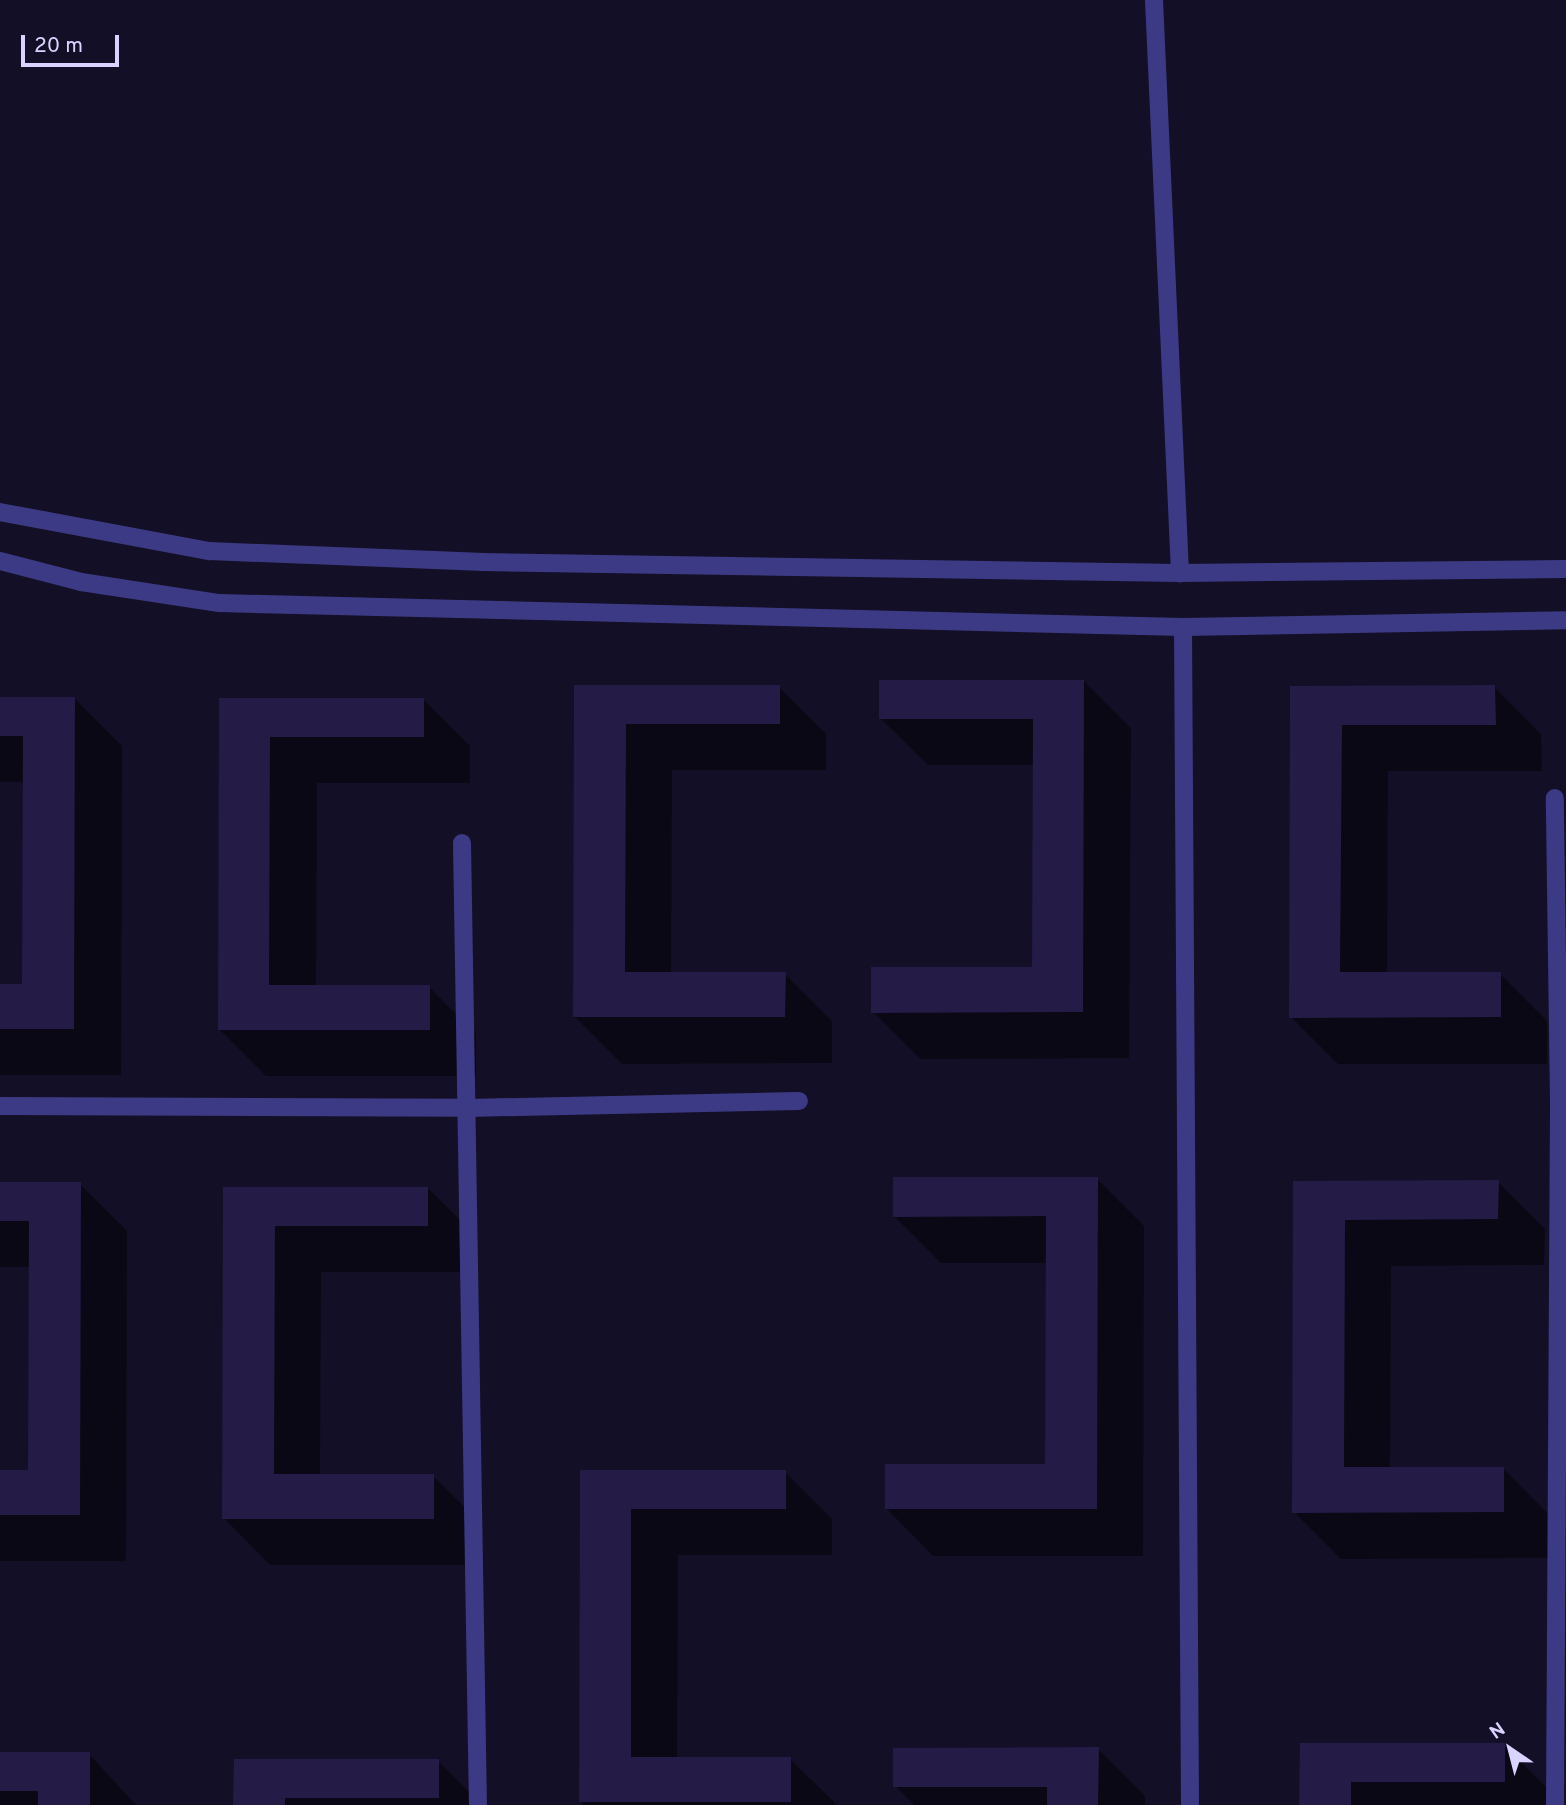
<!DOCTYPE html>
<html>
<head>
<meta charset="utf-8">
<style>
  body { margin:0 }
  #map { position:relative; width:1566px; height:1805px; overflow:hidden; background:#130f26; font-family:Overpass,sans-serif }
  div>[style] { position:absolute }
  .shadow>* { inset:0; background:#0007 }
  .building>* { inset:0; background:#241b47 }
  .minor>* { height:18px; margin:-9px; padding:0 9px; transform-origin:9px; border-radius:9px; background:#3d3a85 }
  span { translate:-50% -50%; white-space:nowrap; text-align:center; line-height:1.15; -webkit-text-stroke:5px #130f26; paint-order:stroke }
  .north { position:absolute; left:1475px; top:1714px; width:70px; height:70px; -webkit-text-stroke:5px #130f26; paint-order:stroke; rotate:325deg; font-size:19px; font-weight:700; line-height:28px; text-align:center; color:#d9d4ff }
  .north::after { content:''; display:block; margin:auto; width:24px; height:32px; background:#d9d4ff; clip-path:polygon(50% 0,100% 100%,50% 72%,0 100%) }
  .scale { position:absolute; left:21px; top:35px; width:98px; height:32px; box-sizing:border-box; border:4px solid #d9d4ff; border-top:0; padding-left:9px; font-size:21px; line-height:24px; white-space:nowrap; color:#d9d4ff; -webkit-text-stroke:5px #130f26; paint-order:stroke }
</style>
</head>
<body>
<div id="map">
  <div class="shadow">
    <div style="clip-path:polygon(1084px 681px,1131px 728px,1129px 1058px,920px 1059px,873px 1012px,1033px 969px,1034px 765px,928px 765px,881px 719px)"></div>
    <div style="clip-path:polygon(576px 687px,779px 687px,826px 734px,826px 770px,672px 770px,671px 974px,785px 974px,832px 1021px,832px 1063px,622px 1064px,575px 1017px)"></div>
    <div style="clip-path:polygon(1292px 687px,1494px 687px,1541px 734px,1542px 771px,1388px 771px,1387px 974px,1500px 974px,1547px 1021px,1547px 1064px,1338px 1064px,1291px 1017px)"></div>
    <div style="clip-path:polygon(0 699px,75px 699px,122px 746px,121px 1075px,0 1075px,0 985px,24px 985px,25px 782px,0 782px)"></div>
    <div style="clip-path:polygon(220px 699px,423px 699px,470px 746px,470px 783px,317px 783px,316px 987px,429px 987px,476px 1034px,476px 1076px,266px 1076px,219px 1029px)"></div>
    <div style="clip-path:polygon(1097px 1179px,1144px 1226px,1143px 1556px,933px 1556px,887px 1509px,1047px 1466px,1048px 1263px,941px 1263px,894px 1216px)"></div>
    <div style="clip-path:polygon(1295px 1182px,1498px 1182px,1545px 1229px,1544px 1265px,1391px 1266px,1390px 1469px,1504px 1469px,1550px 1516px,1550px 1558px,1341px 1559px,1294px 1512px)"></div>
    <div style="clip-path:polygon(0 1184px,80px 1184px,127px 1231px,126px 1561px,0 1561px,0 1471px,30px 1471px,31px 1267px,0 1267px)"></div>
    <div style="clip-path:polygon(225px 1188px,428px 1188px,475px 1235px,475px 1272px,321px 1272px,320px 1476px,433px 1476px,480px 1522px,480px 1565px,270px 1565px,224px 1518px)"></div>
    <div style="clip-path:polygon(582px 1472px,785px 1472px,832px 1519px,832px 1555px,678px 1555px,677px 1759px,790px 1759px,837px 1805px,584px 1805px,581px 1801px)"></div>
    <div style="clip-path:polygon(1301px 1745px,1504px 1745px,1551px 1792px,1551px 1805px,1301px 1805px)"></div>
    <div style="clip-path:polygon(1098px 1749px,1145px 1796px,1145px 1805px,914px 1805px,895px 1786px)"></div>
    <div style="clip-path:polygon(0 1754px,89px 1754px,136px 1805px,0 1805px)"></div>
    <div style="clip-path:polygon(438px 1761px,482px 1805px,235px 1805px)"></div>
  </div>
  <div class="building">
    <div style="clip-path:polygon(879px 680px,1084px 680px,1083px 1012px,871px 1013px,871px 967px,1032px 967px,1033px 719px,879px 719px)"></div>
    <div style="clip-path:polygon(574px 685px,780px 685px,780px 724px,626px 724px,625px 972px,786px 972px,785px 1017px,573px 1017px)"></div>
    <div style="clip-path:polygon(1495px 685px,1496px 725px,1342px 725px,1340px 972px,1501px 972px,1501px 1017px,1289px 1018px,1290px 686px)"></div>
    <div style="clip-path:polygon(0 697px,75px 697px,74px 1029px,0 1029px,0 984px,22px 984px,23px 736px,0 736px)"></div>
    <div style="clip-path:polygon(219px 698px,424px 698px,424px 737px,270px 737px,269px 985px,430px 985px,430px 1030px,218px 1030px)"></div>
    <div style="clip-path:polygon(893px 1177px,1098px 1177px,1097px 1509px,885px 1509px,885px 1464px,1045px 1464px,1046px 1216px,893px 1217px)"></div>
    <div style="clip-path:polygon(1499px 1180px,1498px 1219px,1345px 1220px,1344px 1467px,1504px 1467px,1504px 1512px,1292px 1513px,1293px 1181px)"></div>
    <div style="clip-path:polygon(0 1182px,81px 1182px,80px 1515px,0 1515px,0 1470px,28px 1470px,29px 1221px,0 1221px)"></div>
    <div style="clip-path:polygon(223px 1187px,428px 1187px,428px 1226px,275px 1226px,274px 1474px,434px 1474px,434px 1519px,222px 1519px)"></div>
    <div style="clip-path:polygon(580px 1470px,786px 1470px,786px 1509px,631px 1509px,631px 1757px,791px 1757px,791px 1802px,579px 1802px)"></div>
    <div style="clip-path:polygon(1300px 1743px,1505px 1743px,1505px 1782px,1351px 1782px,1351px 1805px,1299px 1805px)"></div>
    <div style="clip-path:polygon(1099px 1747px,1098px 1805px,1047px 1805px,1047px 1787px,893px 1787px,893px 1748px)"></div>
    <div style="clip-path:polygon(0 1752px,90px 1752px,90px 1805px,38px 1805px,38px 1791px,0 1791px)"></div>
    <div style="clip-path:polygon(234px 1759px,439px 1759px,439px 1798px,285px 1798px,285px 1805px,233px 1805px)"></div>
  </div>
  <div class="minor">
    <div style="left:1154px;top:0;width:574px;rotate:87.4deg"></div>
    <div style="left:0;top:512px;width:213px;rotate:10.6deg"></div>
    <div style="left:209px;top:551px;width:275px;rotate:2.3deg"></div>
    <div style="left:484px;top:562px;width:696px;rotate:0.91deg"></div>
    <div style="left:1180px;top:573px;width:386px;rotate:-0.6deg"></div>
    <div style="left:0;top:561px;width:84px;rotate:14.5deg"></div>
    <div style="left:81px;top:582px;width:140px;rotate:8.7deg"></div>
    <div style="left:219px;top:603px;width:964px;rotate:1.43deg"></div>
    <div style="left:1183px;top:627px;width:383px;rotate:-1deg"></div>
    <div style="left:1183px;top:627px;width:1178px;rotate:89.66deg"></div>
    <div style="left:462px;top:843px;width:962px;rotate:89.05deg"></div>
    <div style="left:0;top:1106px;width:467px;rotate:0.2deg"></div>
    <div style="left:467px;top:1108px;width:332px;rotate:-1.2deg"></div>
    <div style="left:1555px;top:1805px;width:704px;rotate:-89.67deg"></div>
    <div style="left:1559px;top:1101px;width:303px;rotate:-90.8deg"></div>
  </div>
  <div class="north">N</div>
  <div class="scale">20 m</div>
</div>
</body>
</html>
